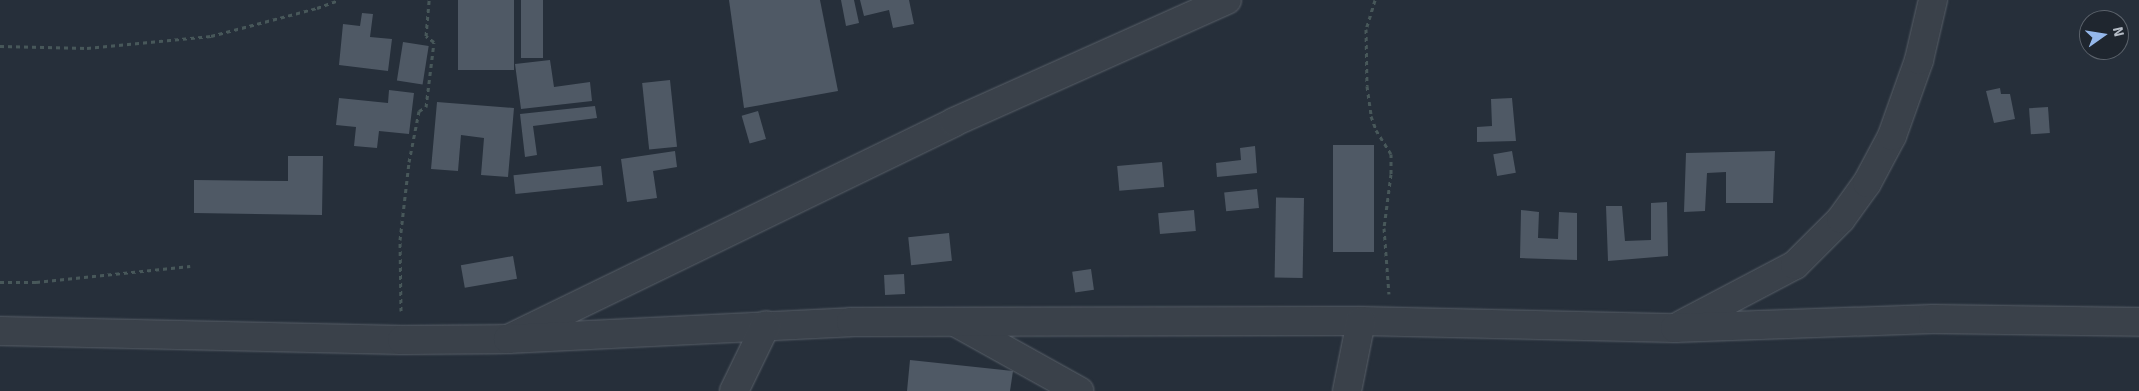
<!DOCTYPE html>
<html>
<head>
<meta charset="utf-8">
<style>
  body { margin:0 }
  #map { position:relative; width:2139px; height:391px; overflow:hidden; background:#262f3a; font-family:Signika,sans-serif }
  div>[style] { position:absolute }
  .building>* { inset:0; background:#4f5965; transform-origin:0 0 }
  .path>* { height:3px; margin-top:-1.5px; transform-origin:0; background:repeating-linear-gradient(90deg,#48585a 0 4px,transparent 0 8px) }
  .roads { filter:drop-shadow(0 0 1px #585f68) drop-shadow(0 0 1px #585f68) }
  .minor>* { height:28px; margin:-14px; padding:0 14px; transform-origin:14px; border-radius:14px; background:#3a414a }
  span { translate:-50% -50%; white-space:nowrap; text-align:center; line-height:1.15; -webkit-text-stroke:4.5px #1f262f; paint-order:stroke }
  .north { position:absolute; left:2079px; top:10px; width:50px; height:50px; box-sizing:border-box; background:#1f262f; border:1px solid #5b626b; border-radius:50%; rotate:77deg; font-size:14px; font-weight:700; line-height:20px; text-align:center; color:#b5bcc6 }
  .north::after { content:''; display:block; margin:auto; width:18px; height:22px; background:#95b8eb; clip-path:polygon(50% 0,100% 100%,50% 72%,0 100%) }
</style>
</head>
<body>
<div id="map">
  <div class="building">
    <div style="left:458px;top:0;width:56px;height:70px"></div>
    <div style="left:521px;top:0;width:22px;height:58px"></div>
    <div style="clip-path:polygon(729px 0,820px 0,838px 91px,744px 108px)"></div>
    <div style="clip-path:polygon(841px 0,854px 0,859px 23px,846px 26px)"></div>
    <div style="clip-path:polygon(860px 0,909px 0,914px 24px,893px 28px,889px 10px,864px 16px)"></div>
    <div style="clip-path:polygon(362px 13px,373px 14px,370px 37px,392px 39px,388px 71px,339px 65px,343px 24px,360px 26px)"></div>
    <div style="left:403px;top:42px;width:26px;height:39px;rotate:9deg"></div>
    <div style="clip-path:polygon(550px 60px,554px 87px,590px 82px,592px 101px,521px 109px,515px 64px)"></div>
    <div style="left:670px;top:80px;width:67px;height:28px;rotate:84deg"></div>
    <div style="clip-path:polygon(2000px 88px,2001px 94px,2010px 94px,2015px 119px,1994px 123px,1986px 91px)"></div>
    <div style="clip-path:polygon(389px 90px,414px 93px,409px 134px,379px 131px,377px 148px,354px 146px,356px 127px,336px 125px,339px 98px,388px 103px)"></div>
    <div style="clip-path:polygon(1512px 98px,1516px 141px,1477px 142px,1477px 127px,1492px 126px,1491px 99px)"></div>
    <div style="clip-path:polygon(437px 102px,514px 108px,508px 177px,481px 175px,484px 138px,461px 135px,458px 171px,431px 169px)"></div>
    <div style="clip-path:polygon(595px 106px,597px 118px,533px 126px,537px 155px,525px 157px,520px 114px)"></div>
    <div style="left:2048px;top:107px;width:26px;height:19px;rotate:86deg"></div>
    <div style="left:758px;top:111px;width:29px;height:17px;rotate:74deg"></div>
    <div style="left:1333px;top:145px;width:41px;height:107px"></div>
    <div style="clip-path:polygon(1255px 146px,1257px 173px,1217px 177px,1216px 163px,1241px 160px,1240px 148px)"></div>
    <div style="clip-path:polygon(675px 151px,677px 167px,653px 171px,657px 198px,627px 202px,621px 159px)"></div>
    <div style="left:1512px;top:151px;width:22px;height:19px;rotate:80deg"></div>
    <div style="clip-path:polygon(1775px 151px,1773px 203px,1726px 203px,1726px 172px,1707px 173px,1705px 211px,1684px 212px,1686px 153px)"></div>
    <div style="clip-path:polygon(288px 156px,323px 156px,322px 215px,194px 213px,194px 180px,288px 181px)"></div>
    <div style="left:1162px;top:162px;width:25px;height:45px;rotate:85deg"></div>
    <div style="left:601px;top:166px;width:19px;height:88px;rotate:84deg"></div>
    <div style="left:1257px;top:189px;width:19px;height:33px;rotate:84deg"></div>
    <div style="left:1304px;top:198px;width:80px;height:28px;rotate:91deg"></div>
    <div style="clip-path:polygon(1667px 202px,1668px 256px,1608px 261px,1606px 206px,1622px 206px,1625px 241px,1651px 240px,1651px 203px)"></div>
    <div style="left:1194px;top:210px;width:21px;height:36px;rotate:85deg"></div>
    <div style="clip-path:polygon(1521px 210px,1539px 212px,1538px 238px,1558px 239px,1559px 212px,1577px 213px,1577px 260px,1520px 258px)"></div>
    <div style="left:949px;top:233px;width:28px;height:41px;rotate:84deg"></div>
    <div style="left:513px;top:256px;width:23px;height:53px;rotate:80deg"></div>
    <div style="left:1091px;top:269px;width:21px;height:19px;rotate:82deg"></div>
    <div style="left:904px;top:274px;width:20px;height:20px;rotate:87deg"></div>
    <div style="clip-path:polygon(910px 360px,1013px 371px,1010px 391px,907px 391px)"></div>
  </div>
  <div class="path">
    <div style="left:1375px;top:0;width:30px;rotate:107deg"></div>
    <div style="left:1366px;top:29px;width:57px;rotate:89deg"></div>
    <div style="left:1367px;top:86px;width:30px;rotate:82deg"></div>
    <div style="left:1371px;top:116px;width:15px;rotate:70deg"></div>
    <div style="left:1376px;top:130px;width:28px;rotate:58deg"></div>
    <div style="left:1391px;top:154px;width:20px;rotate:90deg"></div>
    <div style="left:1391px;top:174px;width:54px;rotate:97.4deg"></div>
    <div style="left:1384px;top:228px;width:66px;rotate:85.7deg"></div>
    <div style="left:0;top:46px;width:87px;rotate:1.3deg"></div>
    <div style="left:87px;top:48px;width:125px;rotate:-5.5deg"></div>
    <div style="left:211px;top:36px;width:110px;rotate:-14.8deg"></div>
    <div style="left:317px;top:8px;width:23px;rotate:-20deg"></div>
    <div style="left:0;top:282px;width:36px"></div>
    <div style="left:36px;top:282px;width:155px;rotate:-5.9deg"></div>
    <div style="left:401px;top:311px;width:71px;rotate:-90.8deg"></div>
    <div style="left:400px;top:240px;width:79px;rotate:-83.4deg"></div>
    <div style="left:409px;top:162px;width:52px;rotate:-78.9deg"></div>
    <div style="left:419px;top:111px;width:8px;rotate:-30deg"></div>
    <div style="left:426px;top:107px;width:65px;rotate:-83deg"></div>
    <div style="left:434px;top:42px;width:10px;rotate:-143deg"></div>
    <div style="left:426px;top:36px;width:36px;rotate:-85deg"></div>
  </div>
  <div class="roads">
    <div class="minor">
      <div style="left:957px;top:323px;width:140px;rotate:29.1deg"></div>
      <div style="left:1681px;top:325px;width:129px;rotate:-27.8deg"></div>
      <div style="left:1795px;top:265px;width:65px;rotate:-45deg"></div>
      <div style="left:1841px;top:219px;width:44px;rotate:-54.2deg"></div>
      <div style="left:1867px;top:183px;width:53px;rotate:-62deg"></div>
      <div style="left:1892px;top:136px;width:81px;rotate:-70.4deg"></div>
      <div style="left:1919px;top:60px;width:62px;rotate:-76.9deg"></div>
      <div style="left:0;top:331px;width:402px;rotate:1.3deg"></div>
      <div style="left:402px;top:340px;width:106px;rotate:-0.5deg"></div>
      <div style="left:508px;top:339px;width:496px;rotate:-25.9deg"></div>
      <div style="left:954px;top:122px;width:299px;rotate:-24.1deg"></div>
      <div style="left:508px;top:339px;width:343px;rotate:-2.8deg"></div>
      <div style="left:851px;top:322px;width:510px;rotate:-0.11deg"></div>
      <div style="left:1361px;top:321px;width:314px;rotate:1.3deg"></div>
      <div style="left:1675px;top:328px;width:258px;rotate:-2deg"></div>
      <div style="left:1933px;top:319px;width:206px;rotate:0.8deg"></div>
      <div style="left:734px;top:391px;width:73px;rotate:-64.1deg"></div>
      <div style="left:1347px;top:391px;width:71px;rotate:-78.7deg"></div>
    </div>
  </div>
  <div class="north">N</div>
</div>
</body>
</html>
